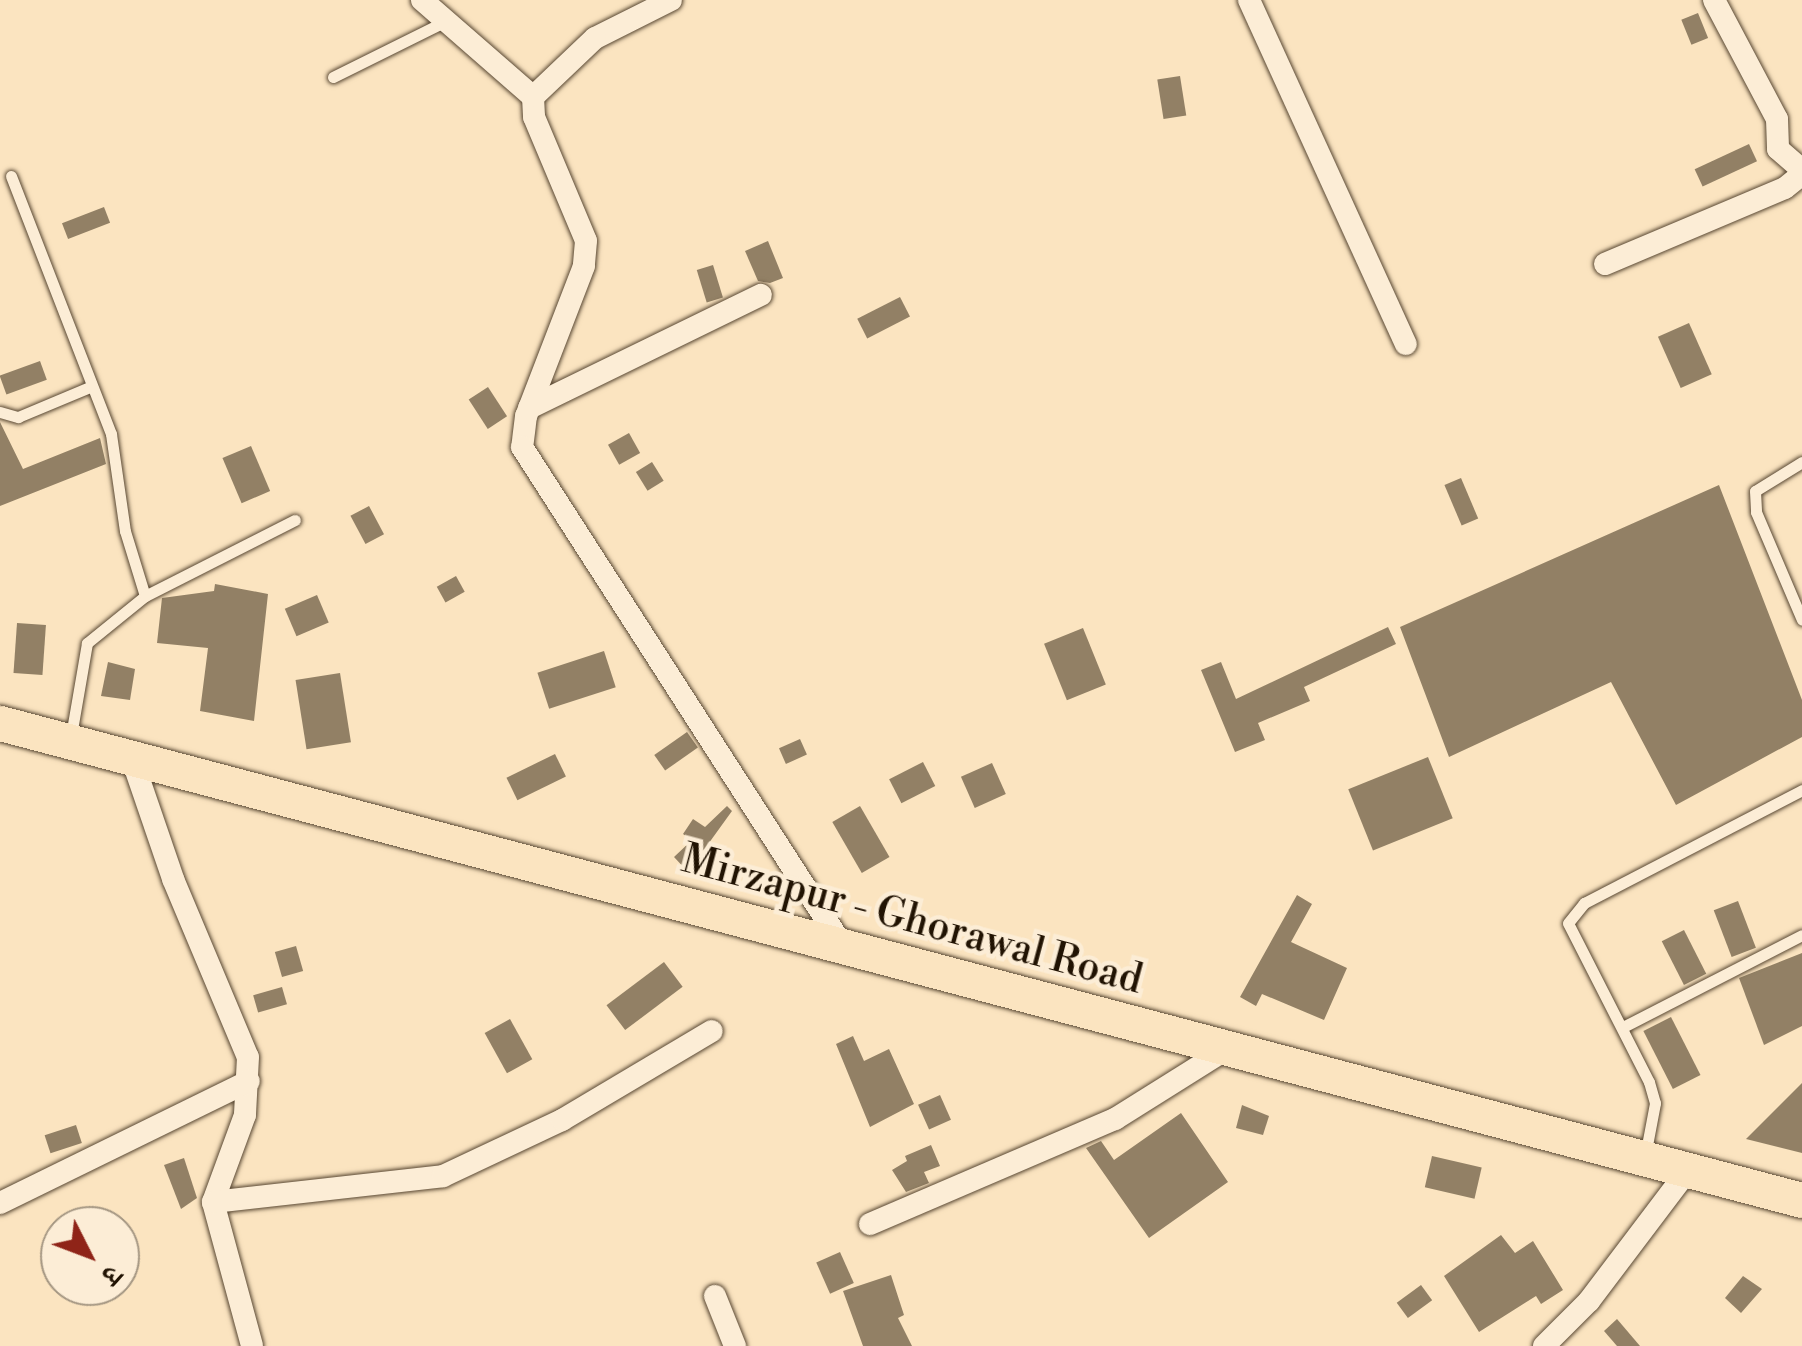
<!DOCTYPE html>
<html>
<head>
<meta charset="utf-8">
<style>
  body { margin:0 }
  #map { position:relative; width:1802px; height:1346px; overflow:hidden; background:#fbe4c0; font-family:"Libre Bodoni","Noto Serif Devanagari",serif }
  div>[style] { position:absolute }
  .building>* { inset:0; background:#928065; transform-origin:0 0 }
  .roads { filter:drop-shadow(0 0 2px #584732) drop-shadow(0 0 2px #584732) }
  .lane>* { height:11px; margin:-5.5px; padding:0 5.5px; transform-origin:5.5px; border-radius:5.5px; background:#fcedd6 }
  .street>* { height:22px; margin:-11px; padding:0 11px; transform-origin:11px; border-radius:11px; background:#fcedd6 }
  .primary>* { height:35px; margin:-17.5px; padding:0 17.5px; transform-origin:17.5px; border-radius:17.5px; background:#fbe4c0 }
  span { translate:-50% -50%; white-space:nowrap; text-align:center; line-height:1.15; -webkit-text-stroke:9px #fcedd6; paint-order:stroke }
  .street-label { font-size:40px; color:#211303 }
  .north { position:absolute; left:40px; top:1206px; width:100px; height:100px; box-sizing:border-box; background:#fcedd6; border:2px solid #a49682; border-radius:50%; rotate:132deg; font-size:28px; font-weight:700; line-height:40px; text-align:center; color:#211303 }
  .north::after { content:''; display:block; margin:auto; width:35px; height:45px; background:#8f2418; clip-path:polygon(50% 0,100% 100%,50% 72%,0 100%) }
</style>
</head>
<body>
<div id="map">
  <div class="building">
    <div style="left:1698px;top:13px;width:27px;height:18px;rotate:68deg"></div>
    <div style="left:1180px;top:76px;width:40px;height:23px;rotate:81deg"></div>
    <div style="left:1749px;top:144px;width:19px;height:60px;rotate:65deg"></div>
    <div style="left:104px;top:207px;width:17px;height:45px;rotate:69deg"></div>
    <div style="clip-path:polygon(768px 241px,783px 278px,770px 283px,758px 281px,745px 251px)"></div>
    <div style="left:713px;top:265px;width:34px;height:17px;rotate:73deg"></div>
    <div style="left:900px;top:297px;width:22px;height:48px;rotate:63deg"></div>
    <div style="left:1689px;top:323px;width:56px;height:34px;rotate:66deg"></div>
    <div style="left:40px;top:361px;width:20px;height:43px;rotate:70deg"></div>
    <div style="left:488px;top:387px;width:35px;height:23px;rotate:57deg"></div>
    <div style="clip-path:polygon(0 422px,23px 469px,100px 438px,106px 464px,0 506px)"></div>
    <div style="left:629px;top:433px;width:23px;height:24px;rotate:61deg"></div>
    <div style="left:251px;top:446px;width:49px;height:31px;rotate:67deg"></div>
    <div style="left:652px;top:462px;width:22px;height:19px;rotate:58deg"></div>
    <div style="left:1461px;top:478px;width:44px;height:18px;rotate:67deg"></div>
    <div style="clip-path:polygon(1719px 485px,1802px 700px,1802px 737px,1676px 805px,1611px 682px,1449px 757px,1400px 627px)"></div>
    <div style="left:369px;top:506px;width:32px;height:21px;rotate:62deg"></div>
    <div style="left:456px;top:576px;width:18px;height:22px;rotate:61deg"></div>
    <div style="clip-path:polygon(215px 584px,268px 594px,254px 721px,200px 711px,208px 648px,157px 643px,162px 598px,214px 591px)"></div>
    <div style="left:317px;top:595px;width:30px;height:35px;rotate:67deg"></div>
    <div style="left:17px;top:623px;width:29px;height:50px;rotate:4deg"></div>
    <div style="clip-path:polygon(1388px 627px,1396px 644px,1304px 687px,1310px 701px,1258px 723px,1265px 740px,1235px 752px,1201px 670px,1221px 662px,1236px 699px)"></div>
    <div style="left:1083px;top:628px;width:61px;height:42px;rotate:68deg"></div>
    <div style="left:604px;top:651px;width:38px;height:70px;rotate:72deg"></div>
    <div style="clip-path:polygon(108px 662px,135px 669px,130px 700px,101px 696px)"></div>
    <div style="left:340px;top:673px;width:70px;height:45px;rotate:81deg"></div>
    <div style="left:687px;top:732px;width:19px;height:40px;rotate:55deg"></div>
    <div style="left:800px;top:739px;width:17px;height:23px;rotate:66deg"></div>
    <div style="left:555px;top:754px;width:25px;height:54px;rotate:64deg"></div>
    <div style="left:1428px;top:757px;width:66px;height:86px;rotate:68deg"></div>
    <div style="left:923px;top:762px;width:27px;height:38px;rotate:63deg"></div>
    <div style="left:992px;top:763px;width:34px;height:34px;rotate:66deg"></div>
    <div style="clip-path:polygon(727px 806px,732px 811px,688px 872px,674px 857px,692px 840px,683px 834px,693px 819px,705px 827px)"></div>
    <div style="left:860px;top:806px;width:59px;height:32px;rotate:60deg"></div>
    <div style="clip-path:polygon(1297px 895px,1312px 904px,1291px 942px,1347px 968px,1324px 1020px,1262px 994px,1256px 1006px,1240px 997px)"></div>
    <div style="left:1738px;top:901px;width:50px;height:26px;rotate:69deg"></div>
    <div style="left:1684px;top:930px;width:49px;height:25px;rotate:63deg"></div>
    <div style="left:296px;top:946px;width:26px;height:22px;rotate:74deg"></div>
    <div style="clip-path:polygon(1802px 953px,1802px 1026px,1764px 1045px,1739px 978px)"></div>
    <div style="left:664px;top:962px;width:31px;height:72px;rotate:53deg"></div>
    <div style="left:282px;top:987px;width:18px;height:30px;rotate:74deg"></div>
    <div style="left:1671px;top:1017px;width:65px;height:31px;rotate:63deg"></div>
    <div style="left:510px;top:1019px;width:46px;height:29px;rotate:61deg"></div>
    <div style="clip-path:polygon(853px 1036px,864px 1061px,889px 1049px,914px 1104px,870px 1127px,836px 1044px)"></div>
    <div style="clip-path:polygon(1802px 1083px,1802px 1153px,1746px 1139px)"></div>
    <div style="left:940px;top:1095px;width:27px;height:24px;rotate:66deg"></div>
    <div style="clip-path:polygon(1242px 1105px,1269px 1116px,1263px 1135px,1236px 1128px)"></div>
    <div style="clip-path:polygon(1181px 1113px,1228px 1182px,1149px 1238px,1086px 1148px,1101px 1141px,1114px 1160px)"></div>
    <div style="left:76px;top:1125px;width:19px;height:33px;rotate:72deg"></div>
    <div style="clip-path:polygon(931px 1145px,940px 1166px,924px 1172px,929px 1183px,906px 1192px,892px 1170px,907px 1161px,905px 1156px)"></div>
    <div style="left:1432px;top:1156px;width:51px;height:32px;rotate:13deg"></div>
    <div style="clip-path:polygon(184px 1158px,197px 1198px,181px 1209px,164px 1165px)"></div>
    <div style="clip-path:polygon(1501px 1235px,1515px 1253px,1533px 1241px,1563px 1290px,1541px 1304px,1536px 1296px,1479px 1332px,1444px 1276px)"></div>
    <div style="left:840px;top:1252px;width:34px;height:26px;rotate:66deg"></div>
    <div style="clip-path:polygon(891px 1275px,904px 1315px,898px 1318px,912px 1346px,863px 1346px,843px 1291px)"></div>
    <div style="clip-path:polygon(1743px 1276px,1762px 1289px,1741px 1313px,1725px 1298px)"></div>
    <div style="left:1421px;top:1285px;width:19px;height:30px;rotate:54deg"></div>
    <div style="clip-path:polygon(1617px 1319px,1640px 1346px,1617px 1346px,1604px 1331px)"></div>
  </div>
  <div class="roads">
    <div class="lane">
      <div style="left:333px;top:77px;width:126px;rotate:-26.4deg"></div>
      <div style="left:11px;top:176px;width:277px;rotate:68.8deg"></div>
      <div style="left:111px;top:434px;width:98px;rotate:81.8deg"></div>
      <div style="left:125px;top:531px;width:68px;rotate:72.9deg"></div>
      <div style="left:145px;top:596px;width:75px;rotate:141deg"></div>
      <div style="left:87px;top:643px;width:94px;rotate:99.8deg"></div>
      <div style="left:0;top:412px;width:19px;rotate:16deg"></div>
      <div style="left:18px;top:417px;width:80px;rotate:-22.7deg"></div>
      <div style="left:1802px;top:462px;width:55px;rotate:148.3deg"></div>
      <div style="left:1755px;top:491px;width:21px;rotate:87deg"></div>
      <div style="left:1756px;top:512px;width:117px;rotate:66.9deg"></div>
      <div style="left:145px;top:596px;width:168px;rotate:-26.9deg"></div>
      <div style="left:1623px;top:1027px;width:201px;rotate:-27.2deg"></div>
      <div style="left:1645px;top:1156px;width:54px;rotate:-79.3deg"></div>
      <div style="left:1655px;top:1103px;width:22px;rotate:-106deg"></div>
      <div style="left:1649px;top:1082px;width:178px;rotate:-117deg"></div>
      <div style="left:1568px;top:923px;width:26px;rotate:-51deg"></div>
      <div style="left:1584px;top:903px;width:246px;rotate:-27.4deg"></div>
    </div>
    <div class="street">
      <div style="left:422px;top:0;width:147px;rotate:41.1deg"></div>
      <div style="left:671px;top:0;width:85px;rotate:153.4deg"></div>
      <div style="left:595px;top:38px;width:86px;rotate:136.4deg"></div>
      <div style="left:533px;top:97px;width:20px;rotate:87deg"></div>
      <div style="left:534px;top:117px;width:134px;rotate:67.2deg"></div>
      <div style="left:586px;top:241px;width:25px;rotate:95deg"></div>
      <div style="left:584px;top:266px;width:161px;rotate:111.1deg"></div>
      <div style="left:526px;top:416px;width:31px;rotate:97deg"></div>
      <div style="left:522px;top:447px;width:593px;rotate:57.25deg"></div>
      <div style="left:1249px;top:0;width:378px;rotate:65.5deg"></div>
      <div style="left:1714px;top:0;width:135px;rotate:62.1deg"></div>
      <div style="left:1777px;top:119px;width:30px;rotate:88deg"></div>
      <div style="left:1778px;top:149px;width:32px;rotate:41deg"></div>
      <div style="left:1605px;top:264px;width:195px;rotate:-22.9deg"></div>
      <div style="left:1785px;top:188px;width:22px;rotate:-39deg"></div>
      <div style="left:529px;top:408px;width:258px;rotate:-26deg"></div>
      <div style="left:131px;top:756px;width:130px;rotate:71.1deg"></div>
      <div style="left:173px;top:879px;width:193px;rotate:67.2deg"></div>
      <div style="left:248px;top:1057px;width:58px;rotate:93deg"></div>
      <div style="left:245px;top:1115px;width:93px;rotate:110.2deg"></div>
      <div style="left:213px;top:1202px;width:149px;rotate:74.8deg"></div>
      <div style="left:213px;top:1202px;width:231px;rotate:-6.4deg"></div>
      <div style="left:443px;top:1176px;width:132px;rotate:-25.2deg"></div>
      <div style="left:562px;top:1120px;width:174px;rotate:-30.7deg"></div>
      <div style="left:0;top:1203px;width:277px;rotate:-26.1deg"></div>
      <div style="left:870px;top:1224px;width:267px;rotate:-23.2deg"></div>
      <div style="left:1115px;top:1119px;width:133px;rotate:-32.1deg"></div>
      <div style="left:715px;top:1296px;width:54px;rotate:68.2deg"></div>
      <div style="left:1544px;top:1346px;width:64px;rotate:-45deg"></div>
      <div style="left:1589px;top:1301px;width:166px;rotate:-52.9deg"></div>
    </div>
    <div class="primary">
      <div style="left:0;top:723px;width:1864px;rotate:14.83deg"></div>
    </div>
  </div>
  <div class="street-label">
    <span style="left:912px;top:920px;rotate:15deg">Mirzapur - Ghorawal Road</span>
  </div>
  <div class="north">उ</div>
</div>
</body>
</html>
